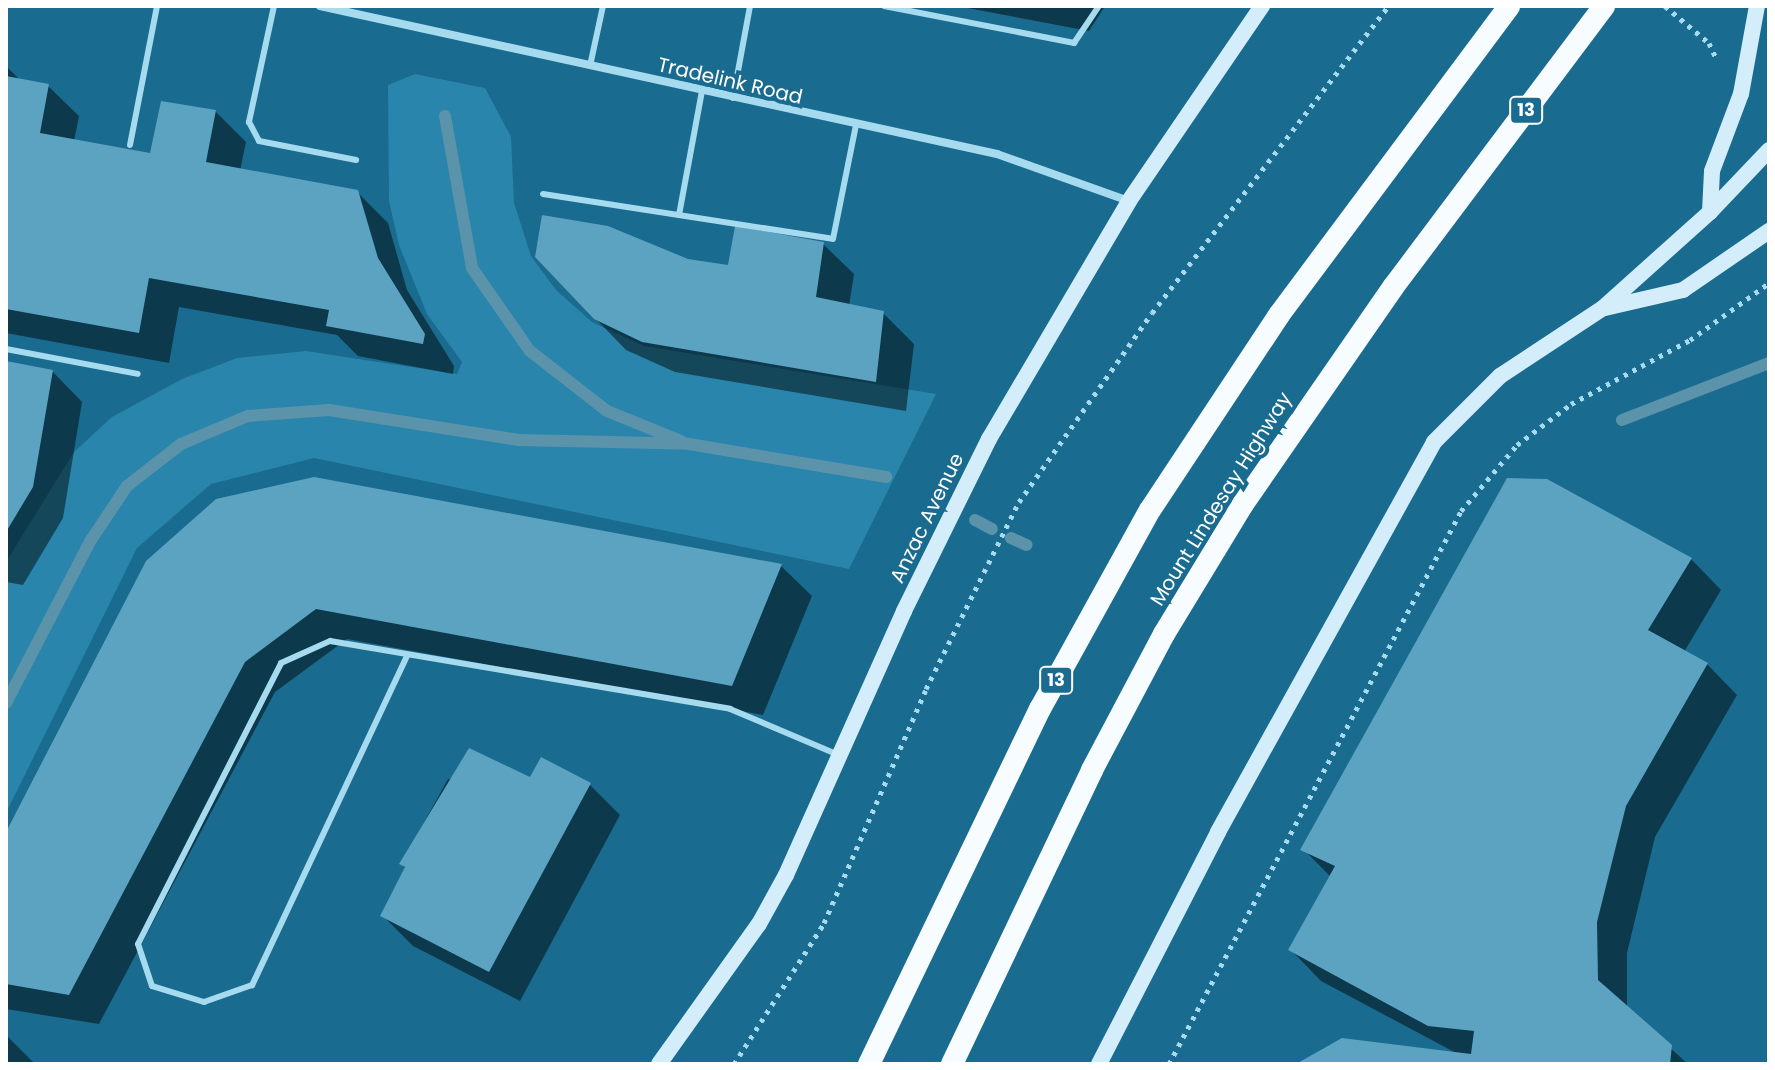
<!DOCTYPE html>
<html>
<head>
<meta charset="utf-8">
<style>
  body { margin:0 }
  #map { position:relative; width:1775px; height:1070px; overflow:hidden; background:#196b8f; font-family:Poppins,sans-serif }
  div>[style] { position:absolute }
  .green>* { inset:0; background:#2985ab }
  .shadow>* { inset:0; background:#0007 }
  .stream>* { height:12px; margin:-6px; padding:0 6px; transform-origin:6px; border-radius:6px; background:#5b93ab }
  .building>* { inset:0; background:#5ca3c1 }
  .path>* { height:5px; margin-top:-2.5px; transform-origin:0; background:repeating-linear-gradient(90deg,#a6daef 0 4px,transparent 0 10px) }
  .service>* { height:6px; margin:-3px; padding:0 3px; transform-origin:3px; border-radius:3px; background:#a6daef }
  .minor>* { height:8px; margin:-4px; padding:0 4px; transform-origin:4px; border-radius:4px; background:#a6daef }
  .secondary>* { height:16px; margin:-8px; padding:0 8px; transform-origin:8px; border-radius:8px; background:#d3eefa }
  .trunk>* { height:22px; margin:-11px; padding:0 11px; transform-origin:11px; border-radius:11px; background:#f6fcff }
  span { translate:-50% -50%; white-space:nowrap; text-align:center; line-height:1.15; -webkit-text-stroke:8px #196b8f; paint-order:stroke }
  .shield-label span { padding:2px 6px; background:#196b8f; border:2px solid; border-radius:6px; -webkit-text-stroke-width:0 }
  .shield-label { font-size:18px; color:#fff; font-weight:700 }
  .street-label { font-size:20px; color:#fff }
  .frame { position:absolute; inset:0; border:8px solid #fff; pointer-events:none }
</style>
</head>
<body>
<div id="map">
  <div class="green">
    <div style="clip-path:polygon(415px 74px,485px 88px,511px 137px,514px 203px,531px 256px,556px 290px,592px 322px,644px 346px,936px 394px,849px 569px,314px 458px,211px 484px,137px 548px,6px 813px,6px 562px,74px 452px,112px 417px,182px 379px,237px 358px,306px 351px,457px 374px,462px 362px,427px 314px,399px 245px,389px 201px,388px 85px)"></div>
  </div>
  <div class="shadow">
    <div style="clip-path:polygon(957px 6px,1105px 6px,1089px 31px)"></div>
    <div style="clip-path:polygon(6px 66px,21px 81px,48px 86px,79px 116px,74px 141px,152px 155px,215px 111px,246px 142px,240px 171px,357px 192px,388px 223px,407px 290px,454px 366px,453px 374px,358px 356px,337px 335px,179px 307px,169px 363px,6px 333px)"></div>
    <div style="clip-path:polygon(823px 244px,854px 274px,849px 306px,883px 313px,914px 344px,906px 411px,675px 372px,626px 350px,595px 318px,688px 261px,729px 268px)"></div>
    <div style="clip-path:polygon(6px 363px,52px 371px,82px 402px,63px 518px,23px 585px,6px 582px)"></div>
    <div style="clip-path:polygon(315px 479px,781px 566px,812px 596px,763px 715px,347px 639px,275px 692px,99px 1024px,6px 1009px,6px 836px)"></div>
    <div style="clip-path:polygon(1691px 559px,1721px 590px,1684px 652px,1707px 664px,1737px 695px,1655px 837px,1627px 953px,1627px 1009px,1688px 1064px,1300px 1064px,1458px 1054px,1321px 981px,1291px 950px,1331px 877px,1303px 849px)"></div>
    <div style="clip-path:polygon(448px 779px,590px 785px,620px 815px,520px 1001px,413px 946px,382px 915px,406px 869px,401px 864px)"></div>
    <div style="clip-path:polygon(7px 1036px,35px 1064px,6px 1064px)"></div>
  </div>
  <div class="stream">
    <div style="left:445px;top:116px;width:154px;rotate:79.9deg"></div>
    <div style="left:472px;top:268px;width:101px;rotate:55.1deg"></div>
    <div style="left:530px;top:351px;width:98px;rotate:37.9deg"></div>
    <div style="left:607px;top:411px;width:80px;rotate:22.1deg"></div>
    <div style="left:1622px;top:420px;width:158px;rotate:-21.2deg"></div>
    <div style="left:975px;top:520px;width:19px;rotate:28deg"></div>
    <div style="left:1011px;top:538px;width:17px;rotate:24deg"></div>
    <div style="left:6px;top:703px;width:184px;rotate:-62.5deg"></div>
    <div style="left:91px;top:540px;width:65px;rotate:-56.3deg"></div>
    <div style="left:127px;top:486px;width:68px;rotate:-37.9deg"></div>
    <div style="left:181px;top:444px;width:73px;rotate:-22.7deg"></div>
    <div style="left:248px;top:416px;width:81px;rotate:-4.2deg"></div>
    <div style="left:329px;top:410px;width:192px;rotate:9deg"></div>
    <div style="left:519px;top:440px;width:170px;rotate:1.3deg"></div>
    <div style="left:689px;top:444px;width:200px;rotate:9.5deg"></div>
  </div>
  <div class="building">
    <div style="clip-path:polygon(6px 76px,49px 84px,40px 133px,150px 153px,161px 101px,216px 110px,206px 162px,358px 190px,378px 258px,425px 334px,423px 344px,326px 326px,329px 310px,149px 278px,139px 333px,6px 309px)"></div>
    <div style="clip-path:polygon(542px 215px,608px 226px,688px 259px,728px 265px,735px 226px,824px 242px,816px 297px,884px 311px,876px 382px,642px 342px,594px 319px,535px 257px)"></div>
    <div style="clip-path:polygon(6px 361px,53px 370px,33px 487px,6px 532px)"></div>
    <div style="clip-path:polygon(314px 477px,782px 564px,732px 686px,316px 609px,245px 662px,69px 995px,6px 984px,6px 832px,146px 561px,216px 499px)"></div>
    <div style="clip-path:polygon(1507px 478px,1547px 479px,1692px 558px,1648px 630px,1708px 663px,1626px 806px,1597px 922px,1598px 980px,1672px 1045px,1670px 1064px,1296px 1064px,1342px 1038px,1471px 1054px,1474px 1031px,1428px 1026px,1288px 950px,1335px 866px,1300px 850px)"></div>
    <div style="clip-path:polygon(469px 748px,530px 777px,541px 757px,591px 783px,489px 972px,380px 916px,405px 867px,399px 864px)"></div>
  </div>
  <div class="path">
    <div style="left:1665px;top:6px;width:57px;rotate:40.1deg"></div>
    <div style="left:1709px;top:43px;width:17px;rotate:65deg"></div>
    <div style="left:734px;top:1064px;width:167px;rotate:-57.4deg"></div>
    <div style="left:824px;top:923px;width:255px;rotate:-66.4deg"></div>
    <div style="left:926px;top:689px;width:209px;rotate:-63.6deg"></div>
    <div style="left:1019px;top:502px;width:231px;rotate:-54.9deg"></div>
    <div style="left:1152px;top:313px;width:387px;rotate:-52.4deg"></div>
    <div style="left:1169px;top:1064px;width:625px;rotate:-62.16deg"></div>
    <div style="left:1461px;top:511px;width:87px;rotate:-49.7deg"></div>
    <div style="left:1517px;top:445px;width:68px;rotate:-37.2deg"></div>
    <div style="left:1571px;top:404px;width:135px;rotate:-28.3deg"></div>
    <div style="left:1690px;top:340px;width:97px;rotate:-35.8deg"></div>
  </div>
  <div class="service">
    <div style="left:274px;top:6px;width:119px;rotate:102.2deg"></div>
    <div style="left:249px;top:122px;width:21px;rotate:62deg"></div>
    <div style="left:259px;top:141px;width:99px;rotate:11.1deg"></div>
    <div style="left:884px;top:6px;width:194px;rotate:11deg"></div>
    <div style="left:1074px;top:43px;width:45px;rotate:-56deg"></div>
    <div style="left:590px;top:66px;width:61px;rotate:-77.8deg"></div>
    <div style="left:733px;top:98px;width:94px;rotate:-79.5deg"></div>
    <div style="left:130px;top:145px;width:142px;rotate:-79deg"></div>
    <div style="left:543px;top:194px;width:293px;rotate:8.8deg"></div>
    <div style="left:833px;top:239px;width:116px;rotate:-78.6deg"></div>
    <div style="left:679px;top:215px;width:126px;rotate:-79.5deg"></div>
    <div style="left:6px;top:349px;width:134px;rotate:10.7deg"></div>
    <div style="left:407px;top:656px;width:364px;rotate:115.2deg"></div>
    <div style="left:252px;top:985px;width:51px;rotate:160.5deg"></div>
    <div style="left:204px;top:1002px;width:54px;rotate:-162.9deg"></div>
    <div style="left:152px;top:986px;width:44px;rotate:-108.4deg"></div>
    <div style="left:138px;top:944px;width:315px;rotate:-63deg"></div>
    <div style="left:281px;top:663px;width:54px;rotate:-24.2deg"></div>
    <div style="left:330px;top:641px;width:406px;rotate:9.6deg"></div>
    <div style="left:730px;top:709px;width:118px;rotate:22.9deg"></div>
  </div>
  <div class="minor">
    <div style="left:320px;top:6px;width:693px;rotate:12.33deg"></div>
    <div style="left:997px;top:154px;width:140px;rotate:19.6deg"></div>
  </div>
  <div class="secondary">
    <div style="left:1710px;top:212px;width:41px;rotate:-87.2deg"></div>
    <div style="left:1712px;top:171px;width:82px;rotate:-69.4deg"></div>
    <div style="left:1741px;top:94px;width:89px;rotate:-79.7deg"></div>
    <div style="left:1605px;top:308px;width:80px;rotate:-13deg"></div>
    <div style="left:1683px;top:290px;width:104px;rotate:-34.5deg"></div>
    <div style="left:659px;top:1064px;width:172px;rotate:-54.5deg"></div>
    <div style="left:759px;top:924px;width:56px;rotate:-61.1deg"></div>
    <div style="left:786px;top:875px;width:289px;rotate:-65.9deg"></div>
    <div style="left:904px;top:611px;width:192px;rotate:-63.7deg"></div>
    <div style="left:989px;top:439px;width:276px;rotate:-59.5deg"></div>
    <div style="left:1129px;top:201px;width:236px;rotate:-55.7deg"></div>
    <div style="left:1099px;top:1064px;width:261px;rotate:-62.8deg"></div>
    <div style="left:1218px;top:832px;width:446px;rotate:-61deg"></div>
    <div style="left:1434px;top:442px;width:93px;rotate:-45deg"></div>
    <div style="left:1500px;top:376px;width:123px;rotate:-33.4deg"></div>
    <div style="left:1603px;top:308px;width:144px;rotate:-41.9deg"></div>
    <div style="left:1710px;top:212px;width:86px;rotate:-46.4deg"></div>
  </div>
  <div class="trunk">
    <div style="left:869px;top:1064px;width:394px;rotate:-64.3deg"></div>
    <div style="left:1040px;top:709px;width:227px;rotate:-61.1deg"></div>
    <div style="left:1150px;top:510px;width:234px;rotate:-56.5deg"></div>
    <div style="left:1279px;top:315px;width:385px;rotate:-53.3deg"></div>
    <div style="left:952px;top:1064px;width:326px;rotate:-64.5deg"></div>
    <div style="left:1092px;top:770px;width:154px;rotate:-62.1deg"></div>
    <div style="left:1164px;top:634px;width:152px;rotate:-58.7deg"></div>
    <div style="left:1243px;top:504px;width:265px;rotate:-55.3deg"></div>
    <div style="left:1394px;top:286px;width:350px;rotate:-53.1deg"></div>
  </div>
  <div class="shield-label">
    <span style="left:1526px;top:110px">13</span>
    <span style="left:1056px;top:680px">13</span>
  </div>
  <div class="street-label">
    <span style="left:730px;top:81px;rotate:13deg">Tradelink Road</span>
    <span style="left:1221px;top:499px;rotate:-58deg">Mount Lindesay Highway</span>
    <span style="left:927px;top:518px;rotate:-64deg">Anzac Avenue</span>
  </div>
  <div class="frame"></div>
</div>
</body>
</html>
